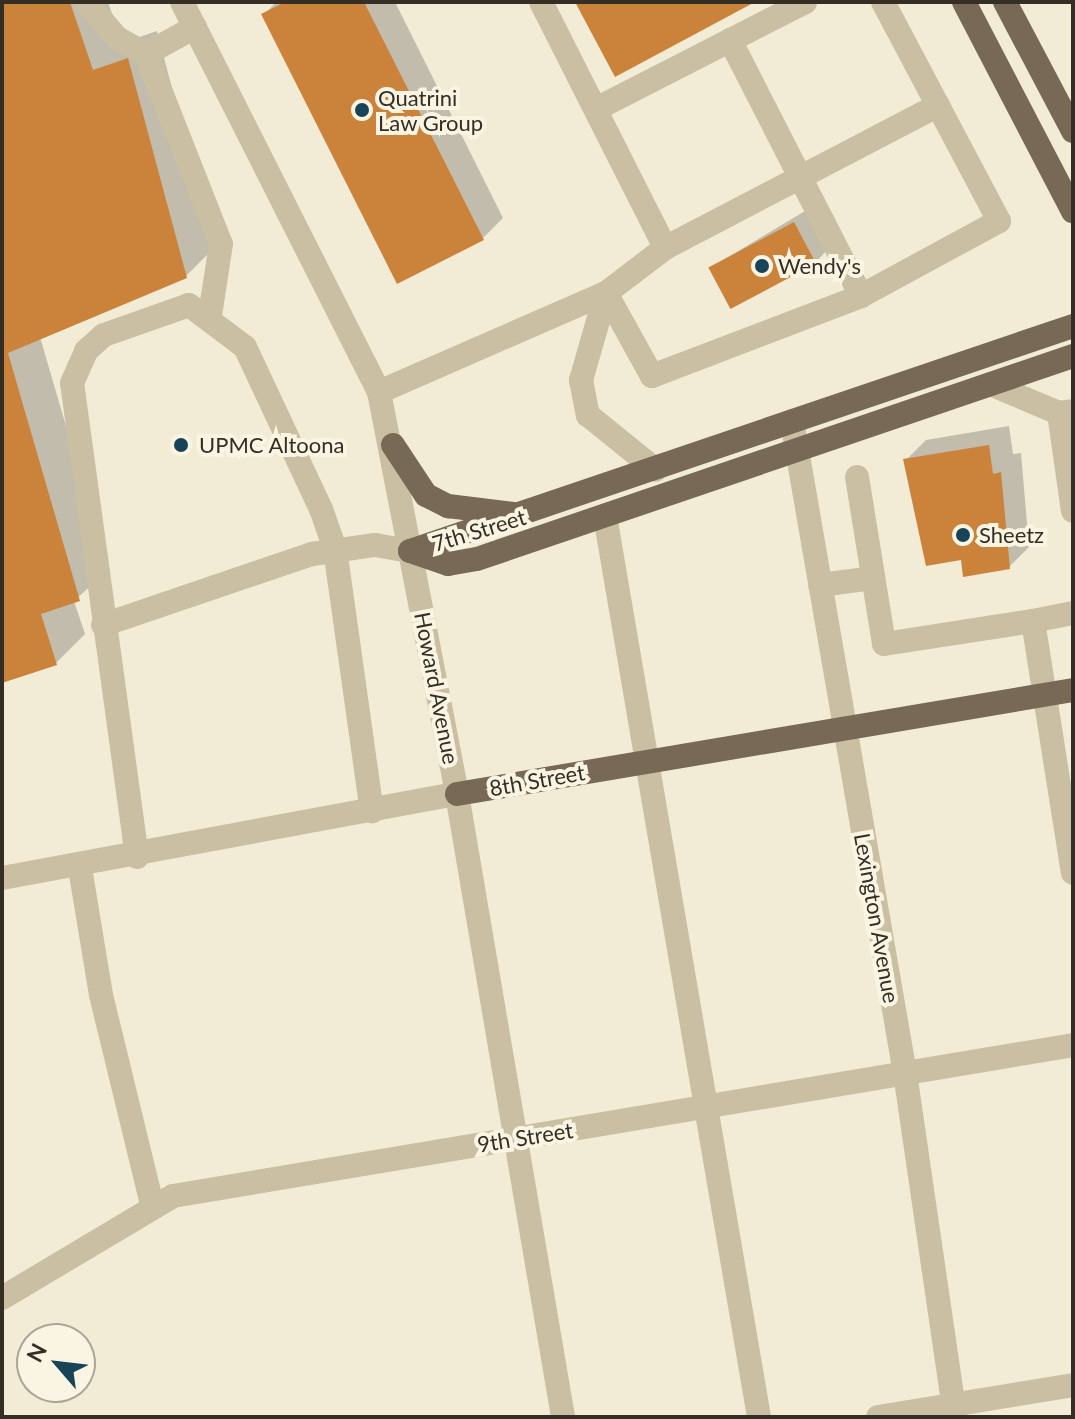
<!DOCTYPE html>
<html>
<head>
<meta charset="utf-8">
<style>
  body { margin:0 }
  #map { position:relative; width:1075px; height:1419px; overflow:hidden; background:#f2ecd6; font-family:Lato,sans-serif }
  div>[style] { position:absolute }
  .shadow>* { inset:0; background:#0003 }
  .building>* { inset:0; background:#cb833b; transform-origin:0 0 }
  .minor>* { height:24px; margin:-12px; padding:0 12px; transform-origin:12px; border-radius:12px; background:#cabfa2 }
  .major>* { height:24px; margin:-12px; padding:0 12px; transform-origin:12px; border-radius:12px; background:#776955 }
  .dots>* { width:22px; height:22px; translate:-50% -50%; box-sizing:border-box; border:4px solid #faf5e3; border-radius:50% }
  span { translate:-50% -50%; white-space:nowrap; text-align:center; line-height:1.15; -webkit-text-stroke:8px #faf5e3; paint-order:stroke }
  .poi-label { font-size:22px; color:#342e25 }
  .left { translate:0 -50%; text-align:left }
  .street-label { font-size:22px; color:#342e25 }
  .frame { position:absolute; inset:0; border:4px solid #342e25; pointer-events:none }
  .north { position:absolute; left:16px; top:1323px; width:80px; height:80px; box-sizing:border-box; background:#faf5e3; border:2px solid #aba597; border-radius:50%; rotate:298deg; font-size:22px; font-weight:700; line-height:32px; text-align:center; color:#342e25 }
  .north::after { content:''; display:block; margin:auto; width:28px; height:36px; background:#194357; clip-path:polygon(50% 0,100% 100%,50% 72%,0 100%) }
</style>
</head>
<body>
<div id="map">
  <div class="shadow">
    <div style="clip-path:polygon(2px 2px,108px 2px,122px 43px,157px 31px,214px 248px,185px 277px,40px 337px,108px 570px,74px 601px,85px 634px,56px 663px,2px 681px)"></div>
    <div style="clip-path:polygon(276px 2px,395px 2px,503px 218px,483px 238px,264px 15px)"></div>
    <div style="clip-path:polygon(810px 208px,830px 247px,815px 263px,710px 268px)"></div>
    <div style="clip-path:polygon(1009px 426px,1013px 454px,1021px 453px,1029px 547px,1009px 567px,962px 558px,906px 460px,926px 440px)"></div>
  </div>
  <div class="building">
    <div style="clip-path:polygon(2px 2px,70px 2px,93px 70px,128px 58px,187px 278px,8px 353px,80px 601px,41px 614px,57px 665px,2px 683px)"></div>
    <div style="clip-path:polygon(285px 2px,364px 2px,484px 240px,397px 284px,261px 14px)"></div>
    <div style="clip-path:polygon(575px 2px,755px 2px,615px 77px)"></div>
    <div style="left:794px;top:222px;width:47px;height:97px;rotate:62deg"></div>
    <div style="clip-path:polygon(989px 445px,993px 474px,1001px 472px,1010px 569px,963px 577px,961px 560px,926px 566px,903px 459px)"></div>
  </div>
  <div class="minor">
    <div style="left:86px;top:2px;width:48px;rotate:49.3deg"></div>
    <div style="left:117px;top:38px;width:33px;rotate:29deg"></div>
    <div style="left:146px;top:54px;width:204px;rotate:68.5deg"></div>
    <div style="left:221px;top:244px;width:72px;rotate:98.8deg"></div>
    <div style="left:182px;top:2px;width:437px;rotate:63.2deg"></div>
    <div style="left:379px;top:392px;width:409px;rotate:79deg"></div>
    <div style="left:457px;top:794px;width:632px;rotate:80.34deg"></div>
    <div style="left:541px;top:2px;width:275px;rotate:63.2deg"></div>
    <div style="left:730px;top:40px;width:288px;rotate:62.9deg"></div>
    <div style="left:146px;top:54px;width:56px;rotate:-28.9deg"></div>
    <div style="left:596px;top:109px;width:235px;rotate:-27.1deg"></div>
    <div style="left:606px;top:293px;width:95px;rotate:61deg"></div>
    <div style="left:652px;top:376px;width:224px;rotate:-20.9deg"></div>
    <div style="left:861px;top:296px;width:157px;rotate:-28.5deg"></div>
    <div style="left:999px;top:221px;width:248px;rotate:-117.9deg"></div>
    <div style="left:606px;top:293px;width:91px;rotate:106deg"></div>
    <div style="left:581px;top:380px;width:36px;rotate:79deg"></div>
    <div style="left:588px;top:415px;width:87px;rotate:39deg"></div>
    <div style="left:990px;top:384px;width:75px;rotate:22.8deg"></div>
    <div style="left:1059px;top:413px;width:14px;rotate:-8deg"></div>
    <div style="left:379px;top:392px;width:248px;rotate:-23.6deg"></div>
    <div style="left:606px;top:293px;width:74px;rotate:-37.3deg"></div>
    <div style="left:665px;top:248px;width:308px;rotate:-27.6deg"></div>
    <div style="left:1059px;top:413px;width:99px;rotate:81.9deg"></div>
    <div style="left:792px;top:421px;width:662px;rotate:80.17deg"></div>
    <div style="left:905px;top:1073px;width:348px;rotate:81.7deg"></div>
    <div style="left:857px;top:477px;width:169px;rotate:80.8deg"></div>
    <div style="left:884px;top:644px;width:151px;rotate:-8.8deg"></div>
    <div style="left:605px;top:516px;width:914px;rotate:80.3deg"></div>
    <div style="left:820px;top:585px;width:53px;rotate:-7.5deg"></div>
    <div style="left:1073px;top:613px;width:41px;rotate:168.7deg"></div>
    <div style="left:1033px;top:621px;width:255px;rotate:81deg"></div>
    <div style="left:103px;top:625px;width:221px;rotate:-18.8deg"></div>
    <div style="left:312px;top:554px;width:64px;rotate:-8.1deg"></div>
    <div style="left:375px;top:545px;width:36px;rotate:10deg"></div>
    <div style="left:137px;top:857px;width:478px;rotate:-97.8deg"></div>
    <div style="left:72px;top:383px;width:35px;rotate:-66deg"></div>
    <div style="left:86px;top:351px;width:24px;rotate:-42deg"></div>
    <div style="left:104px;top:335px;width:90px;rotate:-19.4deg"></div>
    <div style="left:189px;top:305px;width:70px;rotate:36.9deg"></div>
    <div style="left:245px;top:347px;width:179px;rotate:64.9deg"></div>
    <div style="left:321px;top:509px;width:42px;rotate:70.7deg"></div>
    <div style="left:335px;top:549px;width:265px;rotate:82deg"></div>
    <div style="left:80px;top:868px;width:129px;rotate:80.6deg"></div>
    <div style="left:101px;top:995px;width:215px;rotate:76.3deg"></div>
    <div style="left:2px;top:878px;width:463px;rotate:-10.5deg"></div>
    <div style="left:2px;top:1298px;width:199px;rotate:-30.8deg"></div>
    <div style="left:173px;top:1196px;width:913px;rotate:-9.52deg"></div>
    <div style="left:878px;top:1417px;width:198px;rotate:-9.3deg"></div>
  </div>
  <div class="major">
    <div style="left:964px;top:2px;width:236px;rotate:62.5deg"></div>
    <div style="left:1005px;top:2px;width:146px;rotate:62.2deg"></div>
    <div style="left:393px;top:445px;width:60px;rotate:56.6deg"></div>
    <div style="left:426px;top:495px;width:25px;rotate:27deg"></div>
    <div style="left:448px;top:506px;width:74px;rotate:7deg"></div>
    <div style="left:410px;top:551px;width:700px;rotate:-18.75deg"></div>
    <div style="left:410px;top:551px;width:40px;rotate:18.9deg"></div>
    <div style="left:448px;top:564px;width:29px;rotate:-10deg"></div>
    <div style="left:477px;top:559px;width:630px;rotate:-18.81deg"></div>
    <div style="left:457px;top:794px;width:625px;rotate:-9.58deg"></div>
  </div>
  <div class="dots">
    <div style="left:362px;top:110px;background:#194357"></div>
    <div style="left:762px;top:266px;background:#194357"></div>
    <div style="left:181px;top:445px;background:#194357"></div>
    <div style="left:963px;top:535px;background:#194357"></div>
  </div>
  <div class="poi-label">
    <span class="left" style="left:378px;top:110px">Quatrini<br>Law Group</span>
    <span class="left" style="left:778px;top:266px">Wendy's</span>
    <span class="left" style="left:199px;top:445px">UPMC Altoona</span>
    <span class="left" style="left:979px;top:535px">Sheetz</span>
  </div>
  <div class="street-label">
    <span style="left:479px;top:530px;rotate:-17deg">7th Street</span>
    <span style="left:437px;top:688px;rotate:79deg">Howard Avenue</span>
    <span style="left:537px;top:780px;rotate:-10deg">8th Street</span>
    <span style="left:877px;top:918px;rotate:80deg">Lexington Avenue</span>
    <span style="left:525px;top:1137px;rotate:-9deg">9th Street</span>
  </div>
  <div class="frame"></div>
  <div class="north">N</div>
</div>
</body>
</html>
